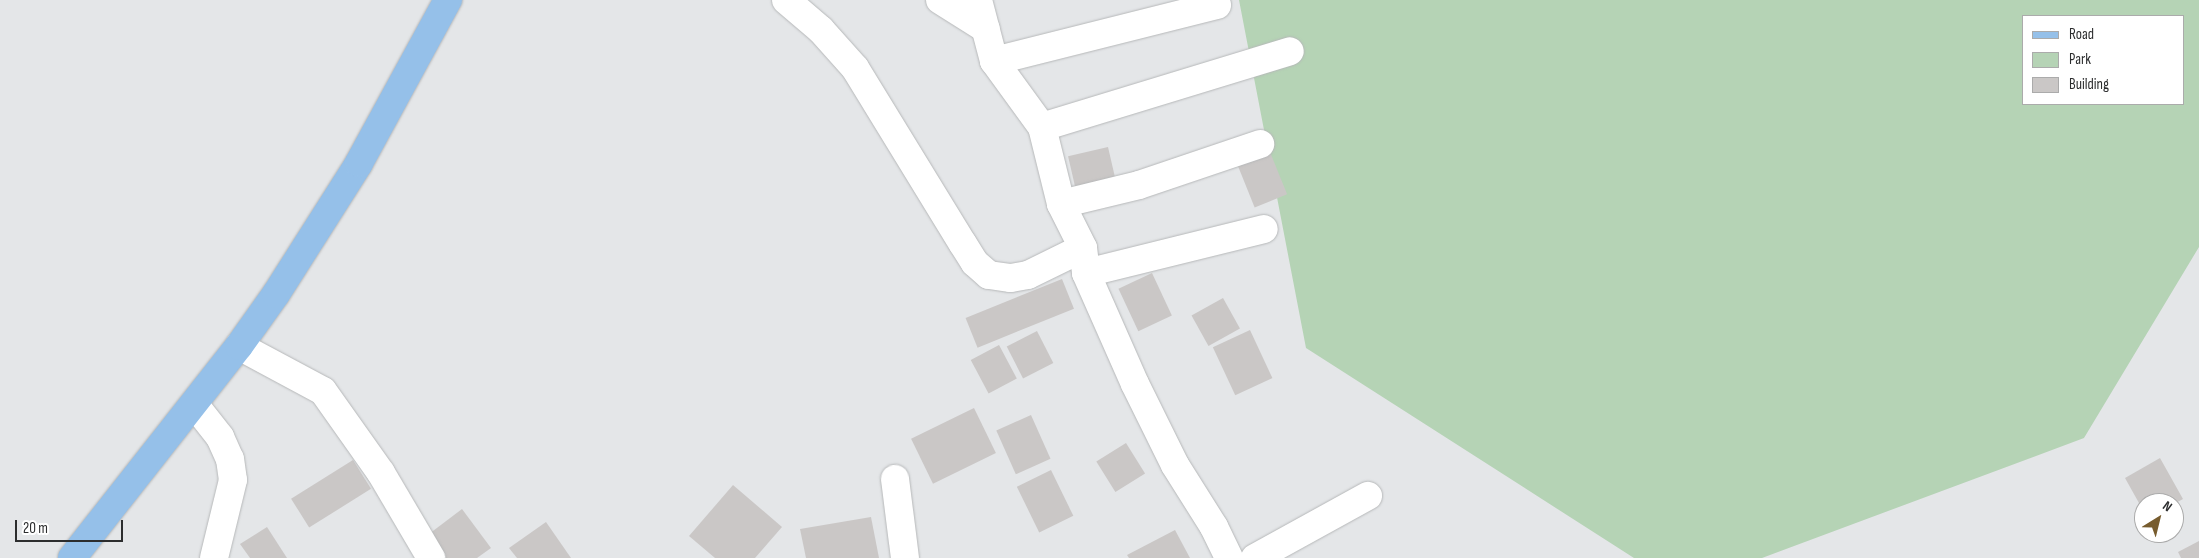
<!DOCTYPE html>
<html>
<head>
<meta charset="utf-8">
<style>
  body { margin:0 }
  #map { position:relative; width:2199px; height:558px; overflow:hidden; background:#e4e6e8; font-family:"Sofia Sans Condensed",sans-serif }
  div>[style] { position:absolute }
  .green>* { inset:0; background:#b5d3b5 }
  .building>* { inset:0; background:#cac7c6; transform-origin:0 0 }
  .roads { filter:drop-shadow(0 0 1px #b6b8b9) drop-shadow(0 0 1px #b6b8b9) }
  .minor>* { height:28px; margin:-14px; padding:0 14px; transform-origin:14px; border-radius:14px; background:#fff }
  .primary>* { height:28px; margin:-14px; padding:0 14px; transform-origin:14px; border-radius:14px; background:#95c0e9 }
  span { translate:-50% -50%; white-space:nowrap; text-align:center; line-height:1.15; -webkit-text-stroke:4.5px #fff; paint-order:stroke }
  .legend { position:absolute; left:2022px; top:15px; width:162px; height:90px; box-sizing:border-box; background:#fff; border:1px solid #ababab; margin:0; padding:6px 9px; list-style:none; font-size:15px; color:#2c2d2e }
  .legend li { display:flex; align-items:center; gap:10px; height:25px }
  .legend b { width:25px; border:1px solid #ababab }
  .north { position:absolute; left:2134px; top:493px; width:50px; height:50px; box-sizing:border-box; background:#fff; border:1px solid #ababab; border-radius:50%; rotate:36deg; font-size:14px; font-weight:700; line-height:20px; text-align:center; color:#2c2d2e }
  .north::after { content:''; display:block; margin:auto; width:18px; height:22px; background:#775c2e; clip-path:polygon(50% 0,100% 100%,50% 72%,0 100%) }
  .scale { position:absolute; left:15px; top:520px; width:108px; height:22px; box-sizing:border-box; border:2px solid #2c2d2e; border-top:0; padding-left:6px; font-size:15px; line-height:18px; white-space:nowrap; color:#2c2d2e; -webkit-text-stroke:4px #fff; paint-order:stroke }
</style>
</head>
<body>
<div id="map">
  <div class="green">
    <div style="clip-path:polygon(evenodd,1239px 0,2199px 0,2199px 247px,2084px 438px,1762px 558px,1634px 558px,1306px 348px,1239px 0,2023px 16px,2183px 16px,2183px 104px,2023px 104px,2023px 16px)"></div>
  </div>
  <div class="building">
    <div style="left:1108px;top:147px;width:37px;height:41px;rotate:77deg"></div>
    <div style="left:1268px;top:147px;width:51px;height:35px;rotate:68deg"></div>
    <div style="left:1152px;top:273px;width:47px;height:37px;rotate:65deg"></div>
    <div style="left:1062px;top:279px;width:32px;height:104px;rotate:68deg"></div>
    <div style="left:1223px;top:298px;width:35px;height:36px;rotate:61deg"></div>
    <div style="left:1250px;top:330px;width:53px;height:41px;rotate:65deg"></div>
    <div style="left:1037px;top:331px;width:36px;height:34px;rotate:63deg"></div>
    <div style="left:999px;top:345px;width:38px;height:32px;rotate:62deg"></div>
    <div style="left:974px;top:408px;width:50px;height:70px;rotate:64deg"></div>
    <div style="left:1031px;top:415px;width:48px;height:38px;rotate:66deg"></div>
    <div style="left:1126px;top:443px;width:36px;height:35px;rotate:58deg"></div>
    <div style="clip-path:polygon(2160px 458px,2183px 499px,2174px 504px,2144px 503px,2144px 512px,2125px 478px)"></div>
    <div style="left:353px;top:460px;width:34px;height:73px;rotate:58deg"></div>
    <div style="left:1051px;top:470px;width:51px;height:38px;rotate:64deg"></div>
    <div style="clip-path:polygon(733px 485px,782px 527px,755px 558px,715px 558px,689px 536px)"></div>
    <div style="clip-path:polygon(462px 509px,491px 548px,477px 558px,441px 558px,425px 537px)"></div>
    <div style="clip-path:polygon(871px 517px,879px 558px,806px 558px,800px 529px)"></div>
    <div style="clip-path:polygon(546px 522px,571px 558px,517px 558px,509px 548px)"></div>
    <div style="clip-path:polygon(267px 527px,287px 558px,250px 558px,240px 544px)"></div>
    <div style="clip-path:polygon(1175px 530px,1190px 558px,1129px 558px,1127px 555px)"></div>
    <div style="clip-path:polygon(2199px 541px,2199px 558px,2181px 558px,2178px 552px)"></div>
  </div>
  <div class="roads">
    <div class="minor">
      <div style="left:786px;top:0;width:46px;rotate:40.6deg"></div>
      <div style="left:821px;top:30px;width:51px;rotate:48.2deg"></div>
      <div style="left:855px;top:68px;width:206px;rotate:58.5deg"></div>
      <div style="left:963px;top:244px;width:22px;rotate:58deg"></div>
      <div style="left:975px;top:263px;width:18px;rotate:41deg"></div>
      <div style="left:989px;top:275px;width:22px;rotate:8deg"></div>
      <div style="left:1011px;top:278px;width:17px;rotate:-10deg"></div>
      <div style="left:1028px;top:275px;width:61px;rotate:-26.1deg"></div>
      <div style="left:940px;top:0;width:54px;rotate:32.2deg"></div>
      <div style="left:978px;top:0;width:63px;rotate:75.3deg"></div>
      <div style="left:994px;top:61px;width:82px;rotate:54deg"></div>
      <div style="left:1042px;top:127px;width:79px;rotate:76.1deg"></div>
      <div style="left:1061px;top:204px;width:49px;rotate:63.4deg"></div>
      <div style="left:1083px;top:248px;width:25px;rotate:83deg"></div>
      <div style="left:1086px;top:273px;width:121px;rotate:66.2deg"></div>
      <div style="left:1135px;top:384px;width:90px;rotate:63.7deg"></div>
      <div style="left:1175px;top:465px;width:73px;rotate:57.8deg"></div>
      <div style="left:1214px;top:527px;width:34px;rotate:64deg"></div>
      <div style="left:994px;top:61px;width:230px;rotate:-14.1deg"></div>
      <div style="left:1042px;top:127px;width:259px;rotate:-17deg"></div>
      <div style="left:1061px;top:204px;width:80px;rotate:-13.7deg"></div>
      <div style="left:1139px;top:185px;width:128px;rotate:-18.7deg"></div>
      <div style="left:1086px;top:273px;width:183px;rotate:-13.9deg"></div>
      <div style="left:239px;top:346px;width:95px;rotate:28.2deg"></div>
      <div style="left:323px;top:391px;width:100px;rotate:54.7deg"></div>
      <div style="left:381px;top:473px;width:99px;rotate:59.5deg"></div>
      <div style="left:194px;top:404px;width:42px;rotate:51.8deg"></div>
      <div style="left:220px;top:437px;width:24px;rotate:66deg"></div>
      <div style="left:230px;top:459px;width:21px;rotate:82deg"></div>
      <div style="left:233px;top:480px;width:80px;rotate:103.7deg"></div>
      <div style="left:895px;top:479px;width:80px;rotate:82.8deg"></div>
      <div style="left:1255px;top:558px;width:129px;rotate:-28.8deg"></div>
    </div>
    <div class="primary">
      <div style="left:72px;top:558px;width:270px;rotate:-51.8deg"></div>
      <div style="left:239px;top:346px;width:64px;rotate:-54.6deg"></div>
      <div style="left:276px;top:294px;width:155px;rotate:-57.6deg"></div>
      <div style="left:359px;top:163px;width:186px;rotate:-61.4deg"></div>
    </div>
  </div>
  <ul class="legend">
  <li><b style="height:6px;background:#95c0e9"></b>Road</li>
  <li><b style="height:14px;background:#b5d3b5"></b>Park</li>
  <li><b style="height:14px;background:#cac7c6"></b>Building</li>
  </ul>
  <div class="north">N</div>
  <div class="scale">20 m</div>
</div>
</body>
</html>
